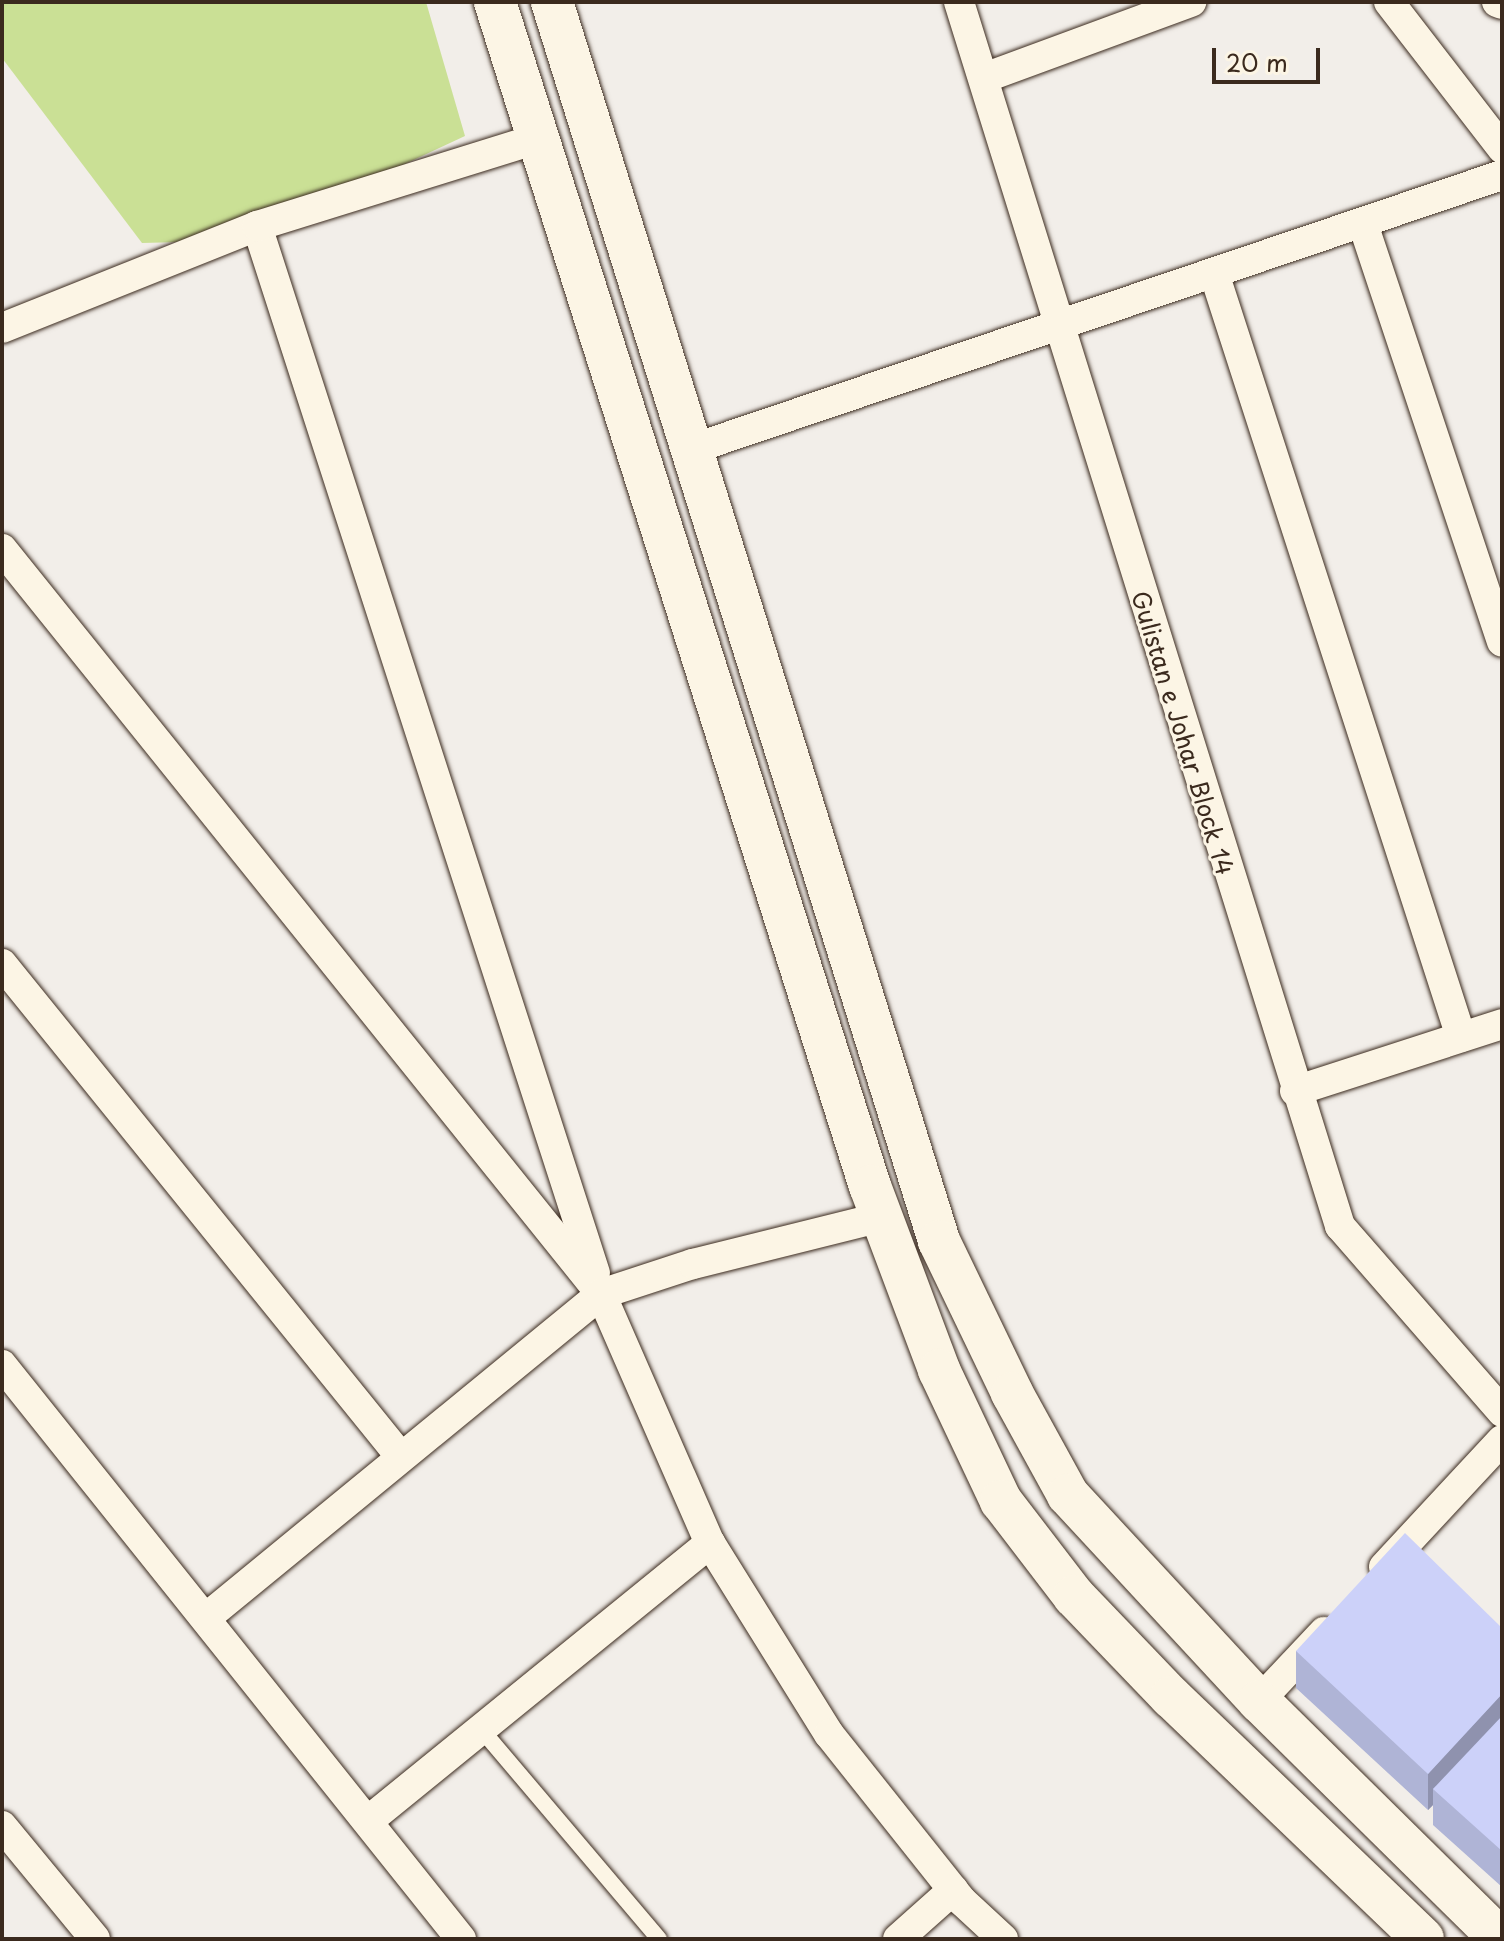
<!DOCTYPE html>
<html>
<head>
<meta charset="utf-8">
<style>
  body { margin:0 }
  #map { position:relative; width:1504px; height:1941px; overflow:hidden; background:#f2eee9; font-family:"Playpen Sans",sans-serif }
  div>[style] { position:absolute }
  .green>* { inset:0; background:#cae095 }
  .roads { filter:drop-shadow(0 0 2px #3b2a1e) drop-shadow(0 0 2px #3b2a1e) }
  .lane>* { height:16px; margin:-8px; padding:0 8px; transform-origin:8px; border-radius:8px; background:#fcf5e5 }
  .street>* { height:30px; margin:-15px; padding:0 15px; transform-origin:15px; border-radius:15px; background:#fcf5e5 }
  .secondary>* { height:42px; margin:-21px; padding:0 21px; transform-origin:21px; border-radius:21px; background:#fcf5e5 }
  .wall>* { inset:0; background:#afb4d6 }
  .shaded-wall>* { inset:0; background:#8f92ae }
  .building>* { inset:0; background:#ccd1f9 }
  span { translate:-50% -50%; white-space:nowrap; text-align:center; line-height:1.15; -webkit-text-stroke:6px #fcf5e5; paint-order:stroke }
  .street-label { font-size:24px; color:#3b2a1e }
  .frame { position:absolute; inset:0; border:4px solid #3b2a1e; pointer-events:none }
  .scale { position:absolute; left:1212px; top:48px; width:108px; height:36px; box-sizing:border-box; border:4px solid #3b2a1e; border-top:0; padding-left:10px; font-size:24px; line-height:28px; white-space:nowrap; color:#3b2a1e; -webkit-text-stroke:6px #fcf5e5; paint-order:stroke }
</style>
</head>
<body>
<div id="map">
  <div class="green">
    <div style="clip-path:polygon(2px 2px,426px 2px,465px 136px,304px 211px,219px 241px,142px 243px,2px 58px)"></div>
  </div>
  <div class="roads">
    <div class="lane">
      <div style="left:481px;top:1729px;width:275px;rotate:49.7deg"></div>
    </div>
    <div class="street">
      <div style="left:959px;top:2px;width:1282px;rotate:72.71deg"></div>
      <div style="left:1340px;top:1226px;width:247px;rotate:48.9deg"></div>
      <div style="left:1389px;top:2px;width:185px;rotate:52.3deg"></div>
      <div style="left:1497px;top:2px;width:5px;rotate:22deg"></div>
      <div style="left:984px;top:78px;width:221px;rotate:-20.2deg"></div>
      <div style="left:1363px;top:224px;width:440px;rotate:71.6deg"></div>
      <div style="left:257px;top:226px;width:1100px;rotate:72.11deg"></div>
      <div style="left:1214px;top:273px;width:803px;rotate:72.08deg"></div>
      <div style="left:2px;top:328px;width:275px;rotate:-21.8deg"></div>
      <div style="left:257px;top:226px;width:295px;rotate:-17.3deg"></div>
      <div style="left:695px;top:448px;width:852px;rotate:-18.69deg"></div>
      <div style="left:2px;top:549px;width:956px;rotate:51.2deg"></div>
      <div style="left:601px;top:1294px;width:272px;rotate:66.4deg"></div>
      <div style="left:710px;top:1543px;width:225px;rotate:58.1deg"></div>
      <div style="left:829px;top:1734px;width:213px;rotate:51.5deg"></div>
      <div style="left:962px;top:1901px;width:56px;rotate:42.8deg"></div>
      <div style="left:2px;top:964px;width:634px;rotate:51.02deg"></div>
      <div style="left:1295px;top:1091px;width:218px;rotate:-17.9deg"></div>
      <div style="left:2px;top:1365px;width:735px;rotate:51.35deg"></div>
      <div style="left:1384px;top:1567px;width:173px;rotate:-47.1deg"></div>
      <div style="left:207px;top:1617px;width:509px;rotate:-39.34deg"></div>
      <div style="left:601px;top:1294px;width:97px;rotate:-18.1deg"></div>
      <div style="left:693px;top:1264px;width:195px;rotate:-14deg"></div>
      <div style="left:1259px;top:1701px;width:95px;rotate:-46.7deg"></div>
      <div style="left:368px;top:1821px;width:441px;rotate:-39.1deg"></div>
      <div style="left:2px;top:1826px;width:146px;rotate:50.5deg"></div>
      <div style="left:898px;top:1939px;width:74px;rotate:-41.7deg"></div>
    </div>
    <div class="secondary">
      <div style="left:495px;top:2px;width:1242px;rotate:72.43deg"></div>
      <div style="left:870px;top:1186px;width:197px;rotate:69.4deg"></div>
      <div style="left:939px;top:1370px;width:145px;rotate:64.7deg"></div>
      <div style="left:1001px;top:1501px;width:120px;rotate:52.5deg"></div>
      <div style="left:1074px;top:1596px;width:140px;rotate:46.2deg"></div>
      <div style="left:1171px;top:1697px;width:349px;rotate:43.8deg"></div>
      <div style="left:552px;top:2px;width:1298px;rotate:72.65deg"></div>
      <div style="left:939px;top:1241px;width:169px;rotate:64.3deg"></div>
      <div style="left:1012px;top:1393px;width:116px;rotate:61.2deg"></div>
      <div style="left:1068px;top:1495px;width:281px;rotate:47.2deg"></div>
      <div style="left:1259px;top:1701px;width:339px;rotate:44.6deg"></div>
    </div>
  </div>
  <div class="wall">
    <div style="clip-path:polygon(1502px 1628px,1502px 1887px,1433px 1825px,1433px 1805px,1428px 1810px,1296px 1688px,1296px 1651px)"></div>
  </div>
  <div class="shaded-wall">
    <div style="clip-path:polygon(1502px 1694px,1502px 1730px,1433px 1789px,1433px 1805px,1428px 1810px,1428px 1774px)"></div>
  </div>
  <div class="building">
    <div style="clip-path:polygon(1405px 1533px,1502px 1628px,1502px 1694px,1428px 1774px,1296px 1651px)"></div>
    <div style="clip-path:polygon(1502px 1716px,1502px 1851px,1433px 1789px)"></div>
  </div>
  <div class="street-label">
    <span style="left:1183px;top:733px;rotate:73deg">Gulistan e Johar Block 14</span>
  </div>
  <div class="frame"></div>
  <div class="scale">20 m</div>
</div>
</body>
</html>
